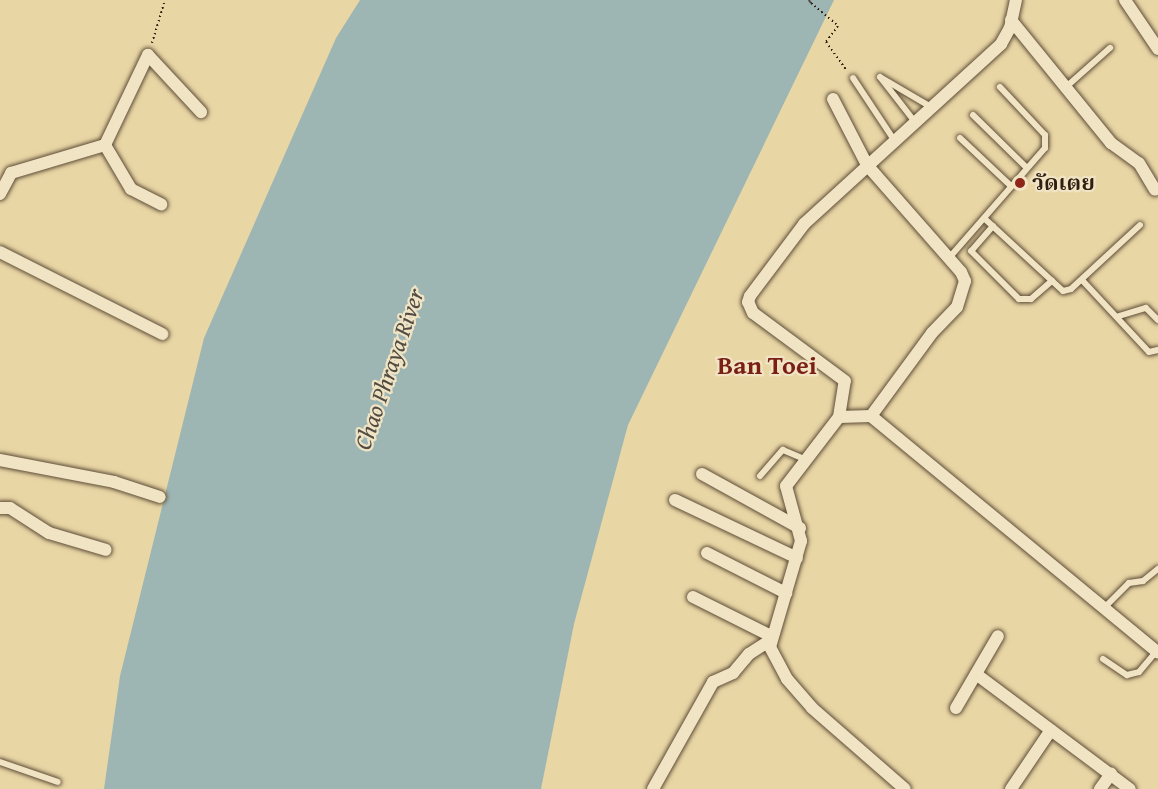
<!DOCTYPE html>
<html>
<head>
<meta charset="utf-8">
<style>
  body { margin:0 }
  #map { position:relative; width:1158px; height:789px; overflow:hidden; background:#e9d6a5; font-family:"Gentium Book Plus","Noto Serif Thai",serif }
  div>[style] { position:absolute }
  .water>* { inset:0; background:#9eb6b3 }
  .ferry>* { height:1.5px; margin-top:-0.75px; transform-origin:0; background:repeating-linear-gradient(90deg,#504c43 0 8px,transparent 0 14px) }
  .path>* { height:2px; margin-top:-1px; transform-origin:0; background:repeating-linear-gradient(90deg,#2f1f13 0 1.5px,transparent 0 4.5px) }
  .roads { filter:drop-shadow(0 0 2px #5e4d38) drop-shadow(0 0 2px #5e4d38) }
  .lane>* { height:6px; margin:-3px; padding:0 3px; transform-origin:3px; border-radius:3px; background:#f1e4c4 }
  .street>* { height:12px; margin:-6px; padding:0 6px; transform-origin:6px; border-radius:6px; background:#f1e4c4 }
  .dots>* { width:16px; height:16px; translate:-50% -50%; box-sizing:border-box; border:3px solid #f1e4c4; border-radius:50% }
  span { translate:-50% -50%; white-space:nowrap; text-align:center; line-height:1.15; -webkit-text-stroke:4.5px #f1e4c4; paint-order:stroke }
  .poi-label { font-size:22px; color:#2f1f13; font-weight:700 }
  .left { translate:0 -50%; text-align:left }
  .water-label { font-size:24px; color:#504c43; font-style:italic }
  .quarter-label { font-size:26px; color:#7a1f14; font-weight:700 }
</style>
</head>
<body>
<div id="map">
  <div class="water">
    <div style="clip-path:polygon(360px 0,834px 0,628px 425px,574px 624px,541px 789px,104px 789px,120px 676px,204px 338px,336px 38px)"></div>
  </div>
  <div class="ferry">
    <div style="left:809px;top:0;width:4px;rotate:56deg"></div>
  </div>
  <div class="path">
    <div style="left:811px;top:3px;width:35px;rotate:40deg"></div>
    <div style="left:838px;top:26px;width:20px;rotate:127deg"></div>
    <div style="left:826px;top:42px;width:36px;rotate:54deg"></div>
    <div style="left:152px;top:43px;width:45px;rotate:-73.2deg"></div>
  </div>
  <div class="roads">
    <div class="lane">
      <div style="left:853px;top:78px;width:74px;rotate:56.5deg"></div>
      <div style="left:1066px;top:87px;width:59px;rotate:-41.6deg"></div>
      <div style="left:973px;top:115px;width:74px;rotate:44.5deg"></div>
      <div style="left:915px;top:122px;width:57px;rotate:-127.9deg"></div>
      <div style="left:880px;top:77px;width:59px;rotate:30.5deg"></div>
      <div style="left:960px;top:138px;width:70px;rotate:43.3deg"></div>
      <div style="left:985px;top:219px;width:106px;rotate:42.7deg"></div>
      <div style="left:1063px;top:291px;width:8px;rotate:-14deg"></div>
      <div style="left:1071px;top:289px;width:94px;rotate:-42.8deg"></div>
      <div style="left:993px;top:226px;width:33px;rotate:131deg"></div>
      <div style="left:971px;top:251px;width:68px;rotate:45deg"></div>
      <div style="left:1019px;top:299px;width:12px"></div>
      <div style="left:1031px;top:299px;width:28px;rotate:-41deg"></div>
      <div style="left:949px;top:258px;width:146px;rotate:-48.9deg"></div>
      <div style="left:1045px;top:148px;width:13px;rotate:-90deg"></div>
      <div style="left:1045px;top:135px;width:66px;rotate:-133.2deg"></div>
      <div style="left:1082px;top:280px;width:98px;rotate:47.1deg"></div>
      <div style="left:1149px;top:352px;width:9px;rotate:-13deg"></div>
      <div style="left:1119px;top:316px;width:28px;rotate:-17deg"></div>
      <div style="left:1146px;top:308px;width:17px;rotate:45deg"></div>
      <div style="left:760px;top:476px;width:35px;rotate:-49deg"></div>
      <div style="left:783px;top:450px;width:23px;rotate:23deg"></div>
      <div style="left:1105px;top:607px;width:34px;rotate:-45deg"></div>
      <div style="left:1129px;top:583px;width:14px;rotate:-8deg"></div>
      <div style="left:1143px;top:581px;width:19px;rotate:-39deg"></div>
      <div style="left:1103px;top:659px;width:29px;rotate:34deg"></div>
      <div style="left:1127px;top:675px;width:12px;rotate:-14deg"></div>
      <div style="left:1139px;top:672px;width:26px;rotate:-50deg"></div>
      <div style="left:0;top:762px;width:61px;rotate:19deg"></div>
    </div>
    <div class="street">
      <div style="left:1125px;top:0;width:59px;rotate:56deg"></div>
      <div style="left:1011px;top:20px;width:159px;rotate:50.9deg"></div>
      <div style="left:1111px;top:143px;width:34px;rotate:36deg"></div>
      <div style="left:1139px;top:163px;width:31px;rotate:59deg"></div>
      <div style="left:833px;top:99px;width:74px;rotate:62.7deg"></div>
      <div style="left:867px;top:165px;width:142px;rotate:48.7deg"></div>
      <div style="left:961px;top:272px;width:10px;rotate:66deg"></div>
      <div style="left:965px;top:281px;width:27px;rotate:107deg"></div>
      <div style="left:957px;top:307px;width:36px;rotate:134deg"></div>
      <div style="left:932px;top:333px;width:103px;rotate:126.3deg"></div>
      <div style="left:871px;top:416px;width:372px;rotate:39.5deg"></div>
      <div style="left:105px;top:145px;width:51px;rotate:59.4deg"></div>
      <div style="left:131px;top:189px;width:34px;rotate:27deg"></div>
      <div style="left:0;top:194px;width:24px;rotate:-62deg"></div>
      <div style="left:11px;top:173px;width:98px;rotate:-16.6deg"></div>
      <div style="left:105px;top:145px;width:100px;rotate:-64.5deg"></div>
      <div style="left:148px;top:55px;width:78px;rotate:47.1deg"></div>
      <div style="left:0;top:252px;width:182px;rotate:26.8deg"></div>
      <div style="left:871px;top:416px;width:32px;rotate:178deg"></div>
      <div style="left:839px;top:417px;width:87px;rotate:127.5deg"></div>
      <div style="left:786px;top:486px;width:57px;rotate:74.7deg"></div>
      <div style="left:801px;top:541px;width:110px;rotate:106.3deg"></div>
      <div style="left:770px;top:647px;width:36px;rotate:62deg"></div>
      <div style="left:787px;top:679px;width:38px;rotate:49deg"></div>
      <div style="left:812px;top:708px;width:123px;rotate:41.1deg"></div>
      <div style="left:839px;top:417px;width:36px;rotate:-81deg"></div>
      <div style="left:845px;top:381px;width:114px;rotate:-143.5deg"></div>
      <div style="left:753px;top:313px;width:12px;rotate:-114deg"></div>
      <div style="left:748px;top:302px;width:6px;rotate:-72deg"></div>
      <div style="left:750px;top:296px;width:90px;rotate:-53.1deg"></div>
      <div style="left:804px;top:224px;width:267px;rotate:-42.4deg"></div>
      <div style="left:1001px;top:44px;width:18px;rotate:-61deg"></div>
      <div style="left:1010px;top:28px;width:29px;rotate:-78deg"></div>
      <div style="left:0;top:460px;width:116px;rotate:10.9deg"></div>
      <div style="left:114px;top:482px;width:48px;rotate:18.1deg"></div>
      <div style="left:702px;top:474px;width:112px;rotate:28.9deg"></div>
      <div style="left:675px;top:500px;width:135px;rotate:25.4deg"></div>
      <div style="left:0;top:508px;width:10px"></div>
      <div style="left:10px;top:508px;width:46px;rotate:32.7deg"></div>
      <div style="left:49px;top:533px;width:59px;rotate:16.6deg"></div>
      <div style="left:707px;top:553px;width:89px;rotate:26.9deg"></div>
      <div style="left:693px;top:597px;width:87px;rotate:26.6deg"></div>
      <div style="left:976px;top:674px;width:192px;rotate:36.8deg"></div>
      <div style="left:956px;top:708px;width:83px;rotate:-59.7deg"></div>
      <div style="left:653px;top:789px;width:123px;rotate:-60.7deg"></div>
      <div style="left:713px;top:682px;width:22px;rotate:-24deg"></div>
      <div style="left:733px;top:673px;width:25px;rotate:-50deg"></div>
      <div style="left:749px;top:654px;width:24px;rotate:-33deg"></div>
      <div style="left:1011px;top:789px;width:71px;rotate:-55.9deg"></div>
      <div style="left:1100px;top:789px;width:19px;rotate:-54deg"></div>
    </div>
  </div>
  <div class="dots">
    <div style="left:1020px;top:183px;background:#8f2418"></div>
  </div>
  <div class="poi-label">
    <span class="left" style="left:1032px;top:183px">วัดเตย</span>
  </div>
  <div class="water-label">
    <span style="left:389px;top:369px;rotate:-71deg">Chao Phraya River</span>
  </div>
  <div class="quarter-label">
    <span style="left:767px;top:365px">Ban Toei</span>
  </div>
</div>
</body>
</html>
